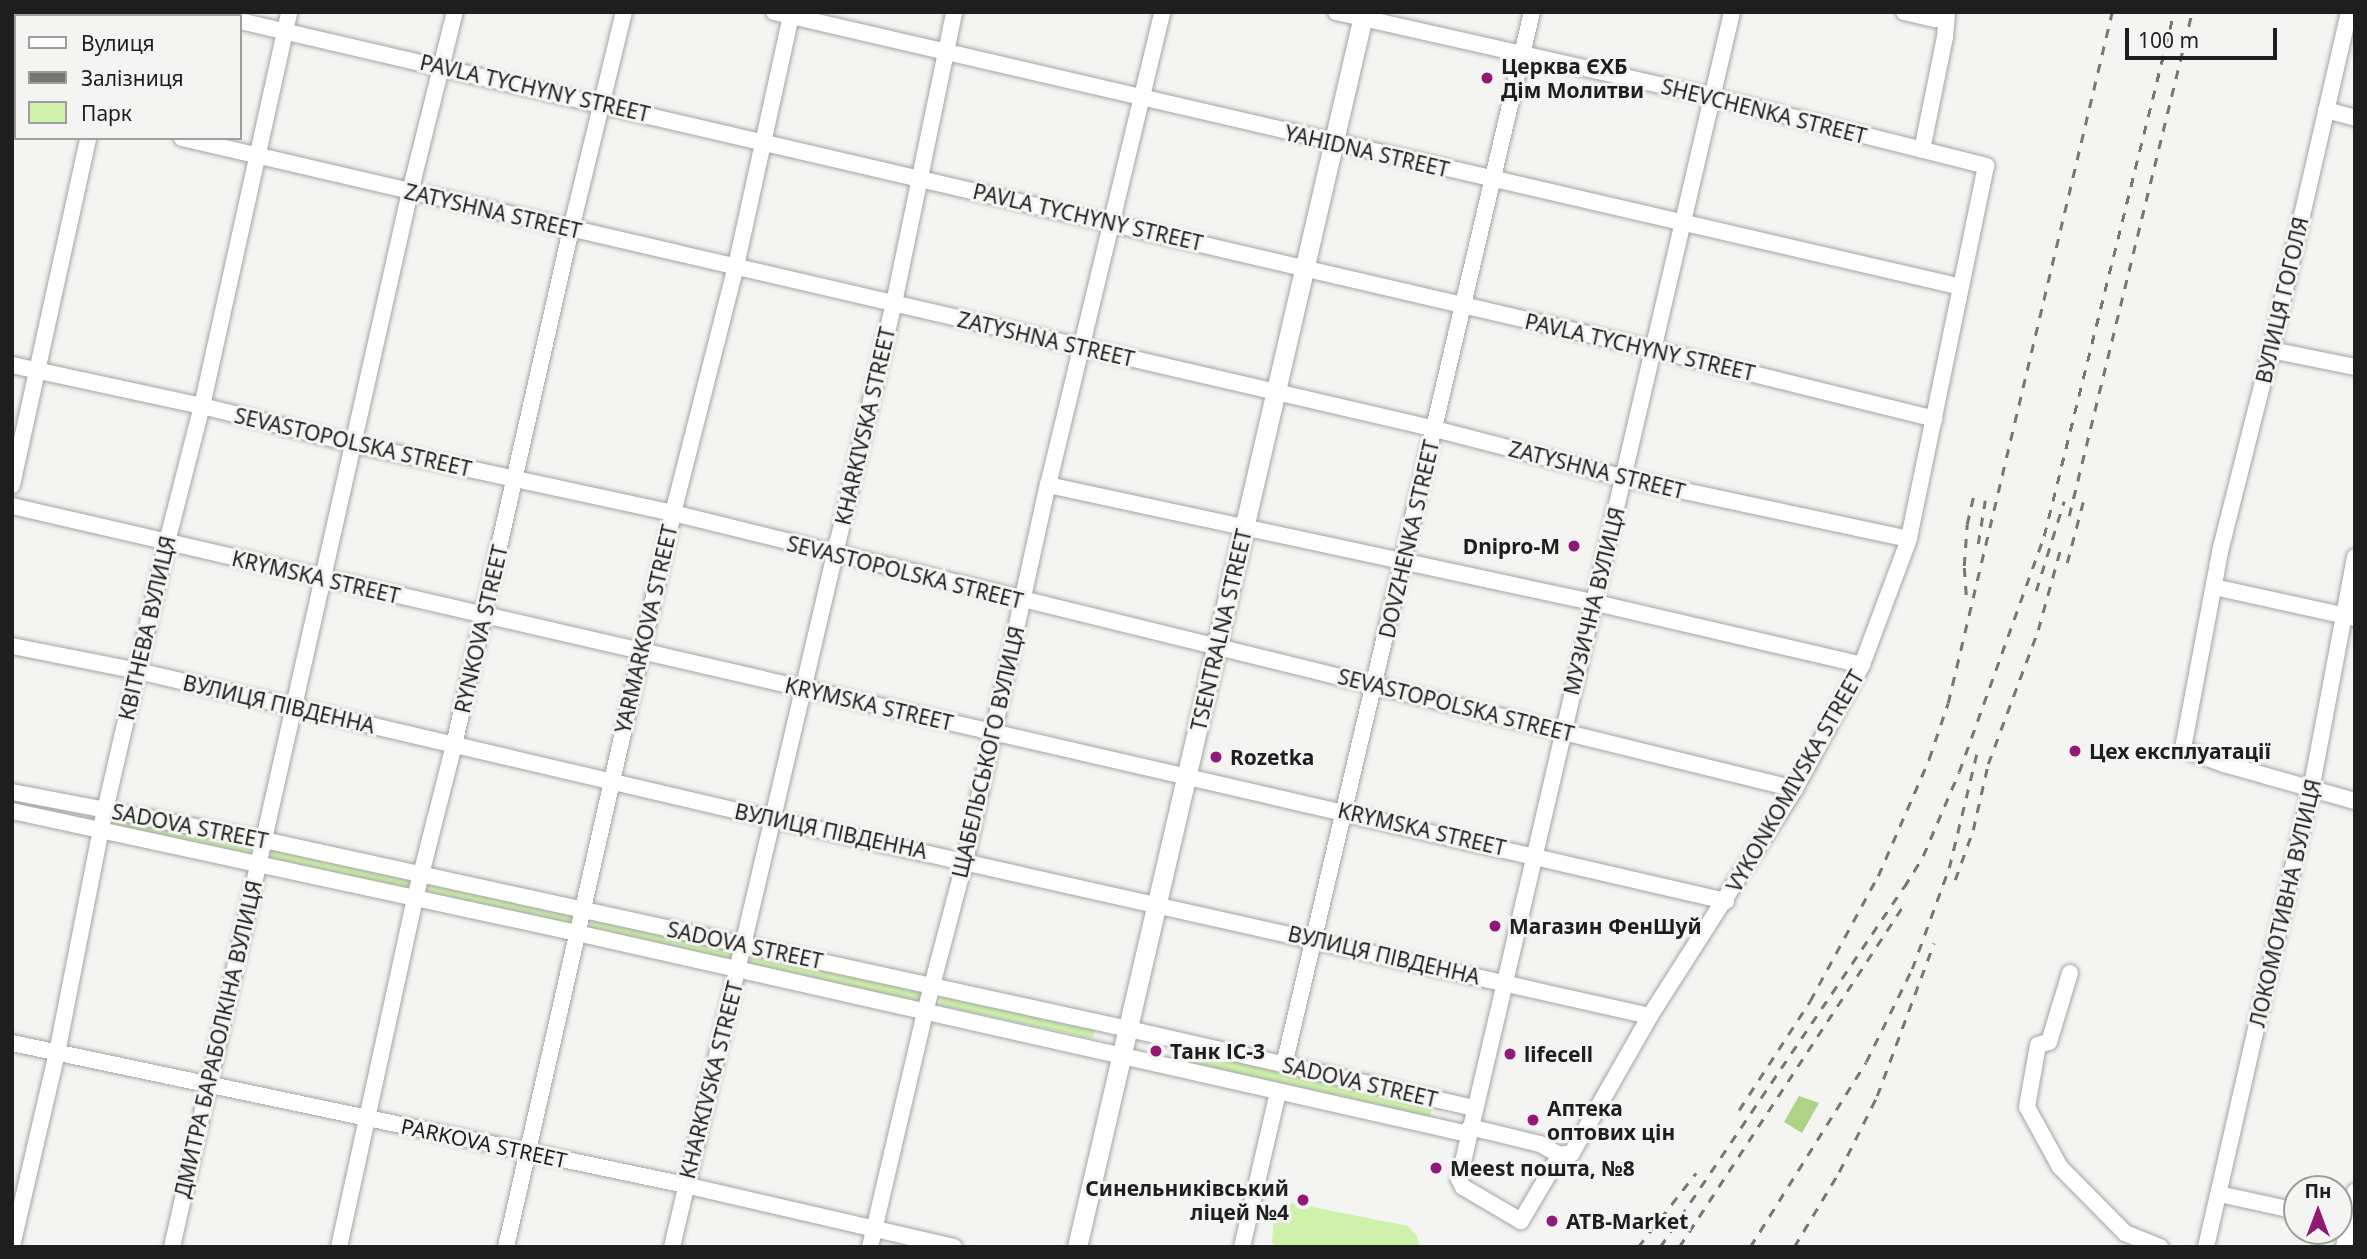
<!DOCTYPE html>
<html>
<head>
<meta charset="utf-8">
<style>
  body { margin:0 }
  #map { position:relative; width:2367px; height:1259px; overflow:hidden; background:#f4f5f2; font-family:"Noto Sans",sans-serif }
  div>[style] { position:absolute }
  .green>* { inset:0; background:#cef2ac; transform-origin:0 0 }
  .forest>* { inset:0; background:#acd484 }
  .roads { filter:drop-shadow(0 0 2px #a3a5a2) drop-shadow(0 0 2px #a3a5a2) }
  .minor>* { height:16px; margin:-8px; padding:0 8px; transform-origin:8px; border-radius:8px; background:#fff }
  .major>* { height:19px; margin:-9.5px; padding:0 9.5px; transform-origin:9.5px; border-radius:9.5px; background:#fff }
  .rail>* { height:2.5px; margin-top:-1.25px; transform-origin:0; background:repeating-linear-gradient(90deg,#767775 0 9px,transparent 0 18px) }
  .dots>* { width:19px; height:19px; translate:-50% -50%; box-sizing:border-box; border:4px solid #f4f5f2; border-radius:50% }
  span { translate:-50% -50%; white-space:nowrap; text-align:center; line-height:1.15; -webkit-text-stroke:6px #f4f5f2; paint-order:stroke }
  .poi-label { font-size:21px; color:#1d1e1d; font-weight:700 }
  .left { translate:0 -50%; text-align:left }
  .right { translate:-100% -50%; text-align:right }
  .street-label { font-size:21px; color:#1d1e1d }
  .frame { position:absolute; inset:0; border:14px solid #1d1e1d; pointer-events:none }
  .legend { position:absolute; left:14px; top:14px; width:228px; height:126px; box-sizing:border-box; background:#f4f5f2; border:2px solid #9e9f9d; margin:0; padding:9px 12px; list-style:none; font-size:21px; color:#1d1e1d }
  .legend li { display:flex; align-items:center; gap:14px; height:35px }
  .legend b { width:35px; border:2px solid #9e9f9d }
  .north { position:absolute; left:2283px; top:1175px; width:70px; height:70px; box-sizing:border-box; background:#f4f5f2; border:2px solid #9e9f9d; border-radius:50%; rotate:0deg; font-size:19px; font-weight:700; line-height:28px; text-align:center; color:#1d1e1d }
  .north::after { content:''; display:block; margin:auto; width:24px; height:32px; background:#921875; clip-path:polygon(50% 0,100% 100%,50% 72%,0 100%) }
  .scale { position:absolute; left:2125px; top:28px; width:152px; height:32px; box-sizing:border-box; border:4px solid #1d1e1d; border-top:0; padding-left:9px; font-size:21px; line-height:24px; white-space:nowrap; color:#1d1e1d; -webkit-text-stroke:5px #f4f5f2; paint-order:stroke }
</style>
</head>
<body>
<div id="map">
  <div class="green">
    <div style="left:115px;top:814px;width:140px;height:13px;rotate:12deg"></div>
    <div style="left:273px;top:846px;width:147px;height:13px;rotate:13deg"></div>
    <div style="left:430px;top:881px;width:149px;height:12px;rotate:13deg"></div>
    <div style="left:593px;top:917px;width:146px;height:13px;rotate:12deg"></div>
    <div style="left:752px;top:951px;width:177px;height:13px;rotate:13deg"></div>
    <div style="left:942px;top:994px;width:157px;height:12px;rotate:12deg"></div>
    <div style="left:1179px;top:1044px;width:261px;height:18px;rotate:13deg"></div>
    <div style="clip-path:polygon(1292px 1203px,1408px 1226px,1417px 1236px,1420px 1247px,1275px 1247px,1272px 1242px,1274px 1218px,1280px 1209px)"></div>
  </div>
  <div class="forest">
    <div style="clip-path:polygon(1799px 1096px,1819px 1103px,1802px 1133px,1784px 1122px)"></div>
  </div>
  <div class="roads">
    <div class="minor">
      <div style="left:197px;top:12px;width:17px;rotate:13deg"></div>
      <div style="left:774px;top:12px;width:1218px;rotate:13.04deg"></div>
      <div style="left:1336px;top:12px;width:385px;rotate:12.7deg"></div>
      <div style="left:1712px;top:97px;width:283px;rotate:14.1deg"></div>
      <div style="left:1986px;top:166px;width:381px;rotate:101.7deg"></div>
      <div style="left:1909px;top:539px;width:134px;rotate:110.5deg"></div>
      <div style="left:1862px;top:665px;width:141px;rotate:118.4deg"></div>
      <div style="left:1795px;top:789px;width:269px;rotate:122.6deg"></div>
      <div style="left:1650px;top:1016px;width:158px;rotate:119.7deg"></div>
      <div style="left:1572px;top:1153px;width:12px;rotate:171deg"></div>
      <div style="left:1904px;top:12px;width:32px;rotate:13deg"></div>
      <div style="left:1935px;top:19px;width:11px;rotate:-22deg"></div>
      <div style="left:2349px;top:12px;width:347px;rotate:103deg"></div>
      <div style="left:2271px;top:350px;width:203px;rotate:104.2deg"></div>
      <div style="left:2221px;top:547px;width:206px;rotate:100.7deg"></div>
      <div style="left:2183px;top:749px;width:44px;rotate:20.1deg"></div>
      <div style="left:2224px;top:764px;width:136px;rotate:15.8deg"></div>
      <div style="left:115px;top:16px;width:4px;rotate:-76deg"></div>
      <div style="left:240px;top:21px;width:1450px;rotate:13.08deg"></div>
      <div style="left:1652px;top:349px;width:291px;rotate:13.9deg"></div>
      <div style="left:12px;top:100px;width:4px;rotate:14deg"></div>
      <div style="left:2326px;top:110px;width:30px;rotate:15deg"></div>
      <div style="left:182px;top:138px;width:1286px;rotate:13.07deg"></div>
      <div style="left:1435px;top:429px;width:195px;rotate:14.5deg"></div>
      <div style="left:1624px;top:478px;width:291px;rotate:12.1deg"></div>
      <div style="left:1922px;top:150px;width:115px;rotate:-78.5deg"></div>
      <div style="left:1945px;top:37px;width:25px;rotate:-85deg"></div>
      <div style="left:2271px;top:350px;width:86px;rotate:11.4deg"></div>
      <div style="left:12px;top:365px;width:194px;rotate:12.2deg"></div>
      <div style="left:202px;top:406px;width:157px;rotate:14deg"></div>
      <div style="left:354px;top:444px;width:326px;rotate:12.2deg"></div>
      <div style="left:673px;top:513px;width:1155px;rotate:13.82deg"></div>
      <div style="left:12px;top:485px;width:355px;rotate:-77.6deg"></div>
      <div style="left:1048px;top:485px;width:556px;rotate:12.14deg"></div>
      <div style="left:1592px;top:602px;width:277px;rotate:13.1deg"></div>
      <div style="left:12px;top:506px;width:1759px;rotate:12.98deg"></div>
      <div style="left:2214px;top:587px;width:144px;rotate:12.4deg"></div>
      <div style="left:12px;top:646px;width:128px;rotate:11.2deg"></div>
      <div style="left:138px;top:671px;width:651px;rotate:13.14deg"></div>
      <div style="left:772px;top:819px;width:900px;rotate:12.65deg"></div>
      <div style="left:12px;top:792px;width:257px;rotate:10.8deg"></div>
      <div style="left:264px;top:840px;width:885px;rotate:12.33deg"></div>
      <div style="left:1129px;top:1029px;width:355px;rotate:12.9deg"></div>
      <div style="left:12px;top:811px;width:578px;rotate:12.18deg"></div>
      <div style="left:577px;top:933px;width:913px;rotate:12.71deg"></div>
      <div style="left:2070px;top:973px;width:72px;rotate:106.9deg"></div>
      <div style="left:2049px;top:1042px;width:11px;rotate:165deg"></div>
      <div style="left:2038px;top:1045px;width:63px;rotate:100.1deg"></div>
      <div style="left:2027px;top:1107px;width:68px;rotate:61.2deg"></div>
      <div style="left:2060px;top:1167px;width:93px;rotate:45.4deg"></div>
      <div style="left:2125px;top:1233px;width:38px;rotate:22deg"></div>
      <div style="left:12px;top:1043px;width:688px;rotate:11.91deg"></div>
      <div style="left:685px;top:1185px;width:276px;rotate:13deg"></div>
      <div style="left:1284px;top:1065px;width:1082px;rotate:-76.75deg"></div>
      <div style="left:1470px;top:1127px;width:72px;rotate:13.7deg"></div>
      <div style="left:1540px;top:1144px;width:23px;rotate:29deg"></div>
      <div style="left:1560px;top:1155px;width:77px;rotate:120.6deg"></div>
      <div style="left:1521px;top:1221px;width:67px;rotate:-149.6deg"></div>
      <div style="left:1463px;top:1187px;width:9px;rotate:-117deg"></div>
      <div style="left:1459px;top:1179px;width:1199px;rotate:-76.83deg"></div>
      <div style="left:2219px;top:1194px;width:80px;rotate:12.3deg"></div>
      <div style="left:12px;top:1246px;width:198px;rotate:-76.9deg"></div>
      <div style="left:57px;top:1053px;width:229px;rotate:-78.9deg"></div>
      <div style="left:101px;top:828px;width:294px;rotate:-77deg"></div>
      <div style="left:167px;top:542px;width:140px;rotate:-75.6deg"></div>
      <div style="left:202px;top:406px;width:403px;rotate:-77.5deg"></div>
      <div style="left:172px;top:1247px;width:1082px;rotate:-77.29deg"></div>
      <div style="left:410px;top:192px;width:186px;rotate:-76deg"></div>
      <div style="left:339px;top:1247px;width:357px;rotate:-77.7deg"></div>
      <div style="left:415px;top:898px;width:158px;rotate:-75.7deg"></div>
      <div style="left:454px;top:745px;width:529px;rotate:-77.22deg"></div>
      <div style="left:571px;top:229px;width:223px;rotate:-76.3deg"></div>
      <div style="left:506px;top:1247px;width:753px;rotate:-77.18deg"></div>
      <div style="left:673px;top:513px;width:255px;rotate:-75.7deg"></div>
      <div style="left:736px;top:266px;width:260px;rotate:-77.6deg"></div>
      <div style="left:672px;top:1247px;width:970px;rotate:-76.77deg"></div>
      <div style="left:894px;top:303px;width:297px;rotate:-78.3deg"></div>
      <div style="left:870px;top:1247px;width:241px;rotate:-76.8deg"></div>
      <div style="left:925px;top:1012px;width:156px;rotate:-75.2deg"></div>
      <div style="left:965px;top:861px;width:385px;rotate:-77.6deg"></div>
      <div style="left:1048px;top:485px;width:487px;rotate:-76.4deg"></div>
      <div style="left:1242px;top:1247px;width:159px;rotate:-76.9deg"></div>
      <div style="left:2206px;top:1247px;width:469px;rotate:-77.1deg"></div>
      <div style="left:2311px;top:790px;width:237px;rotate:-79.3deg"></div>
      <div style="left:2344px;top:1247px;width:56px;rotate:-78.7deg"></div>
    </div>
    <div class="major">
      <div style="left:1077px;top:1247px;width:1268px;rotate:-76.92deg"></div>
    </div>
  </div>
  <div class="rail">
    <div style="left:2069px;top:516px;width:519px;rotate:-76.29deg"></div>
    <div style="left:1978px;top:544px;width:44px;rotate:-80.8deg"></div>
    <div style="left:2067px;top:563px;width:63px;rotate:-75.3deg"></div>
    <div style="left:2036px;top:591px;width:94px;rotate:-72.7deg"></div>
    <div style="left:1966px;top:595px;width:29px;rotate:-94deg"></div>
    <div style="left:1964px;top:566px;width:42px;rotate:-85.9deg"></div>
    <div style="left:1967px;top:524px;width:32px;rotate:-77deg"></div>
    <div style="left:1955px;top:880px;width:53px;rotate:-70.2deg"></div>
    <div style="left:1973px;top:830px;width:68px;rotate:-77.2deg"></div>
    <div style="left:1988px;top:764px;width:143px;rotate:-69.5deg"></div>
    <div style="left:2038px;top:630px;width:86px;rotate:-74.5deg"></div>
    <div style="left:1739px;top:1110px;width:130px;rotate:-56.9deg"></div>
    <div style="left:1810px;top:1001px;width:142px;rotate:-61.5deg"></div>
    <div style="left:1878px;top:876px;width:128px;rotate:-66.4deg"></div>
    <div style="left:1929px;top:759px;width:59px;rotate:-71.3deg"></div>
    <div style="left:1948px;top:703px;width:710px;rotate:-76.65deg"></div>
    <div style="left:1638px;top:1247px;width:94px;rotate:-51.9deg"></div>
    <div style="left:1660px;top:1247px;width:435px;rotate:-55.9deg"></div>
    <div style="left:1904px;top:887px;width:36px;rotate:-58deg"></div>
    <div style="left:1923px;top:856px;width:91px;rotate:-66.8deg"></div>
    <div style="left:1959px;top:772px;width:251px;rotate:-70.2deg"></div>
    <div style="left:2044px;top:536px;width:540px;rotate:-76.07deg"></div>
    <div style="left:1679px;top:1247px;width:413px;rotate:-56.7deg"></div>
    <div style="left:1750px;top:1247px;width:218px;rotate:-57.9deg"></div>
    <div style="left:1866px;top:1062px;width:104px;rotate:-63.7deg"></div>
    <div style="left:1912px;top:969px;width:108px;rotate:-69.9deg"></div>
    <div style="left:1949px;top:868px;width:123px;rotate:-76.4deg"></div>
    <div style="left:1794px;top:1247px;width:87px;rotate:-59deg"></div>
    <div style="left:1839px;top:1172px;width:85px;rotate:-63.4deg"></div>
    <div style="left:1877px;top:1096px;width:163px;rotate:-69.6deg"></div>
  </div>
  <div class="dots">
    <div style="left:1487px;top:78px;background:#921875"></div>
    <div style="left:1574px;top:546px;background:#921875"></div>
    <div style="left:2075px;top:751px;background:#921875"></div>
    <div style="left:1216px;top:757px;background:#921875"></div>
    <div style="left:1495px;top:926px;background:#921875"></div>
    <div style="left:1156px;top:1051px;background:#921875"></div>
    <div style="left:1510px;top:1054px;background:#921875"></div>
    <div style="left:1533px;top:1120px;background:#921875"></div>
    <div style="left:1436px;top:1168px;background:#921875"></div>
    <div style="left:1303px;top:1200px;background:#921875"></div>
    <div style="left:1552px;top:1221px;background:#921875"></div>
  </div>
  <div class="poi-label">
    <span class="left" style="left:1501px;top:78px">Церква ЄХБ<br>Дім Молитви</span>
    <span class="right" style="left:1560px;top:546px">Dnipro-M</span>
    <span class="left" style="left:2089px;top:751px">Цех експлуатації</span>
    <span class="left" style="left:1230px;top:757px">Rozetka</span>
    <span class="left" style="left:1509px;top:926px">Магазин ФенШуй</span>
    <span class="left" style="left:1170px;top:1051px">Танк ІС-3</span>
    <span class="left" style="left:1524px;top:1054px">lifecell</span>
    <span class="left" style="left:1547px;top:1120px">Аптека<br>оптових цін</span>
    <span class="left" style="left:1450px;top:1168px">Meest пошта, №8</span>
    <span class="right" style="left:1289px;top:1200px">Синельниківський<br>ліцей №4</span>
    <span class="left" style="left:1566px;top:1221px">ATB-Market</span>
  </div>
  <div class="street-label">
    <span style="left:535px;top:88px;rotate:13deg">PAVLA TYCHYNY STREET</span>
    <span style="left:1764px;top:111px;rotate:14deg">SHEVCHENKA STREET</span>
    <span style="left:1367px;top:151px;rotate:13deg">YAHIDNA STREET</span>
    <span style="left:493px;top:211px;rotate:13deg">ZATYSHNA STREET</span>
    <span style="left:1088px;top:217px;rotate:13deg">PAVLA TYCHYNY STREET</span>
    <span style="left:2282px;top:300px;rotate:-77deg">ВУЛИЦЯ ГОГОЛЯ</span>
    <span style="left:1046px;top:339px;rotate:13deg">ZATYSHNA STREET</span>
    <span style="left:1640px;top:347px;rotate:13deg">PAVLA TYCHYNY STREET</span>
    <span style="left:865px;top:426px;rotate:-77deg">KHARKIVSKA STREET</span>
    <span style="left:353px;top:442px;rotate:13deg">SEVASTOPOLSKA STREET</span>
    <span style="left:1597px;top:470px;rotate:14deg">ZATYSHNA STREET</span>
    <span style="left:1409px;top:539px;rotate:-77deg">DOVZHENKA STREET</span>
    <span style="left:905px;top:572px;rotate:14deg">SEVASTOPOLSKA STREET</span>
    <span style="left:316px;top:577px;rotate:13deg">KRYMSKA STREET</span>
    <span style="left:1594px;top:601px;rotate:-76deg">МУЗИЧНА ВУЛИЦЯ</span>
    <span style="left:147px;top:628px;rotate:-77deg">КВІТНЕВА ВУЛИЦЯ</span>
    <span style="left:481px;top:629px;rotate:-77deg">RYNKOVA STREET</span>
    <span style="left:646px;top:629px;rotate:-77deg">YARMARKOVA STREET</span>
    <span style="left:1221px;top:630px;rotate:-77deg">TSENTRALNA STREET</span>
    <span style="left:279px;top:704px;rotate:13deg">ВУЛИЦЯ ПІВДЕННА</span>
    <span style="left:869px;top:704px;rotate:13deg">KRYMSKA STREET</span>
    <span style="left:1456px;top:705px;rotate:14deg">SEVASTOPOLSKA STREET</span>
    <span style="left:988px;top:752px;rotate:-77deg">ЩАБЕЛЬСЬКОГО ВУЛИЦЯ</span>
    <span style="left:1795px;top:781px;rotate:-60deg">VYKONKOMIVSKA STREET</span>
    <span style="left:190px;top:826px;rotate:11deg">SADOVA STREET</span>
    <span style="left:1422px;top:829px;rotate:13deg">KRYMSKA STREET</span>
    <span style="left:831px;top:831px;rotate:12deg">ВУЛИЦЯ ПІВДЕННА</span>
    <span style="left:2285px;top:903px;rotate:-77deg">ЛОКОМОТИВНА ВУЛИЦЯ</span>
    <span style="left:745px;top:945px;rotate:12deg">SADOVA STREET</span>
    <span style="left:1384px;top:955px;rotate:13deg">ВУЛИЦЯ ПІВДЕННА</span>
    <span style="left:218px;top:1039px;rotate:-77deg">ДМИТРА БАРАБОЛКІНА ВУЛИЦЯ</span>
    <span style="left:711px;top:1080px;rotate:-76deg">KHARKIVSKA STREET</span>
    <span style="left:1360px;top:1082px;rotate:13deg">SADOVA STREET</span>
    <span style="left:484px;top:1143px;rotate:12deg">PARKOVA STREET</span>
  </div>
  <div class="frame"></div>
  <ul class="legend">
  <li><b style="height:9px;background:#fff"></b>Вулиця</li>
  <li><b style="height:9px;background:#767775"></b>Залізниця</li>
  <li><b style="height:19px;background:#cef2ac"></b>Парк</li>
  </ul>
  <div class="north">Пн</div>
  <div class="scale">100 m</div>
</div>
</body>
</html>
